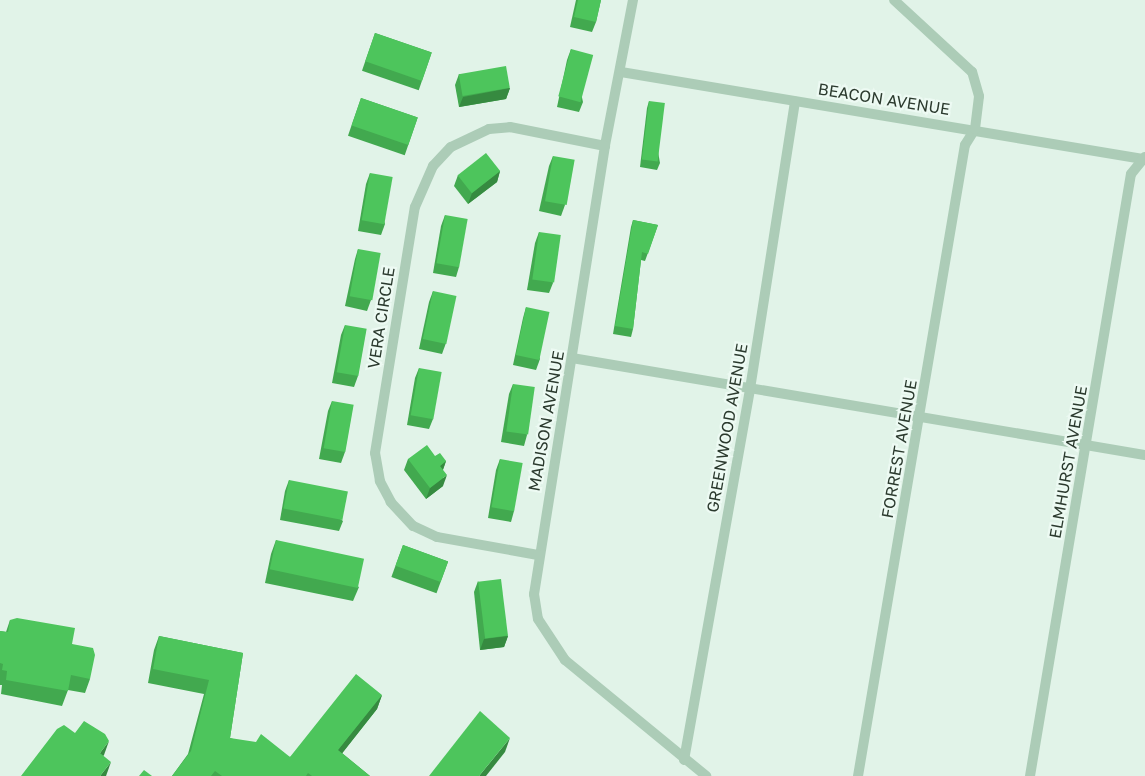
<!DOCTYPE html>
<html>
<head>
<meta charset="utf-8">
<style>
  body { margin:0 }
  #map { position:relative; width:1145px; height:776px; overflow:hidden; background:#e1f3e8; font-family:"Golos Text",sans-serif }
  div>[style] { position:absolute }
  .street>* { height:10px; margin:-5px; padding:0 5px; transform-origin:5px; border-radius:5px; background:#acccb7 }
  .wall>* { inset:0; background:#42a94f; transform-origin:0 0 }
  .shaded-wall>* { inset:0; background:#368a40 }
  .building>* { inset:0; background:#4dc55c; transform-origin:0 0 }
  span { translate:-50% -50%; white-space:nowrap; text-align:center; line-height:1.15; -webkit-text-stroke:4.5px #edfaf3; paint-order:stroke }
  .street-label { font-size:16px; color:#2b3a2e }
</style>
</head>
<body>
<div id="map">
  <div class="street">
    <div style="left:633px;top:0;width:149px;rotate:100.9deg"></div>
    <div style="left:605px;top:146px;width:454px;rotate:99deg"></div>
    <div style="left:534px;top:594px;width:25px;rotate:81deg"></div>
    <div style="left:538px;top:619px;width:49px;rotate:56.6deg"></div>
    <div style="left:565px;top:660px;width:183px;rotate:39.4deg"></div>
    <div style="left:621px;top:72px;width:529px;rotate:9.46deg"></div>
    <div style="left:572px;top:358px;width:581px;rotate:9.61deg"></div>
    <div style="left:538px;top:555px;width:103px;rotate:-169.9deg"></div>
    <div style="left:437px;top:537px;width:26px;rotate:-155deg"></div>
    <div style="left:413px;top:526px;width:33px;rotate:-133deg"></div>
    <div style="left:391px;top:502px;width:24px;rotate:-118deg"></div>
    <div style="left:380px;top:481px;width:28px;rotate:-100deg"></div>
    <div style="left:375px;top:453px;width:249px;rotate:-80.8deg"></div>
    <div style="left:415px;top:207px;width:45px;rotate:-66.3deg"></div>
    <div style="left:433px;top:166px;width:26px;rotate:-47deg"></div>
    <div style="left:451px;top:147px;width:42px;rotate:-25.3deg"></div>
    <div style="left:489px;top:129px;width:21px;rotate:-5deg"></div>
    <div style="left:510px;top:127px;width:97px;rotate:11.3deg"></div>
    <div style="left:684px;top:760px;width:377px;rotate:-79.9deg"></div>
    <div style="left:750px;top:389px;width:291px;rotate:-81.1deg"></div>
    <div style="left:858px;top:776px;width:640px;rotate:-80.38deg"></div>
    <div style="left:965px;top:145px;width:19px;rotate:-58deg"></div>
    <div style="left:975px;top:129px;width:33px;rotate:-83deg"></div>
    <div style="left:979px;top:96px;width:25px;rotate:-106deg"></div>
    <div style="left:972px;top:72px;width:106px;rotate:-137.3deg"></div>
    <div style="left:1030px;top:776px;width:610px;rotate:-80.48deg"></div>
    <div style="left:1131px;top:174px;width:22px;rotate:-51deg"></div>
  </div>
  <div class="wall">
    <div style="clip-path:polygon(576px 0,601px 0,596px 22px,592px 32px,570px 27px)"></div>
    <div style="left:375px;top:33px;width:60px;height:40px;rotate:19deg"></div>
    <div style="clip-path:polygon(571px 49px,583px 102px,579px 112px,557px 107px,567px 60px)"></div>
    <div style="clip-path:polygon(459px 74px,510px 88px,506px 99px,459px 107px,455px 85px)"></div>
    <div style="left:361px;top:98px;width:60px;height:40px;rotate:19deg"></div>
    <div style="clip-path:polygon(649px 101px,660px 163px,657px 170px,640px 167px,647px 108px)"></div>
    <div style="clip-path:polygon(553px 156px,565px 205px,561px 216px,539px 211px,549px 166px)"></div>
    <div style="clip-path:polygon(500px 171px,497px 182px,468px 204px,454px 186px,458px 175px)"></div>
    <div style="clip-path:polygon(370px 173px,385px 224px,381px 235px,358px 231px,366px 184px)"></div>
    <div style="clip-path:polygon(445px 215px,459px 267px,456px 277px,433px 273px,441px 226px)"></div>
    <div style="clip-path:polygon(633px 220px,658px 225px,645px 261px,641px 260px,633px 329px,631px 337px,613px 334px,631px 227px)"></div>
    <div style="clip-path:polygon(539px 232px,553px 283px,549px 293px,527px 290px,535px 243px)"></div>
    <div style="clip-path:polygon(358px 249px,371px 300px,367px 311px,345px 306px,355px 259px)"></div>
    <div style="clip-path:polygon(433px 291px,446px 343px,442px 354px,419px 349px,429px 302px)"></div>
    <div style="clip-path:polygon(526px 307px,540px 359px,536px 370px,513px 365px,523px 318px)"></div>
    <div style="clip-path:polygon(345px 325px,358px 376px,354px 387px,332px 383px,341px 335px)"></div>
    <div style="clip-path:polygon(419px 368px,433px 419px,429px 429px,407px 425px,415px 378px)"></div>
    <div style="clip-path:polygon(513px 384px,527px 435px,524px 446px,501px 442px,509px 394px)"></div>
    <div style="clip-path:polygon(332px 401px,345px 452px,341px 463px,319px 459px,328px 411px)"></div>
    <div style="clip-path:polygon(435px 456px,446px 461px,443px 470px,443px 486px,426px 499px,404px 470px,408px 459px)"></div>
    <div style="clip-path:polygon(500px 459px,514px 511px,511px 522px,488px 518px,496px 470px)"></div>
    <div style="clip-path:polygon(289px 480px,343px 521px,339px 531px,280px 520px,285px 491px)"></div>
    <div style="clip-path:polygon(276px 540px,359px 587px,353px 601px,265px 583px,271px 554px)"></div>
    <div style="left:403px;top:545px;width:48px;height:34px;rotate:20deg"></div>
    <div style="clip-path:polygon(478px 581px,508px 636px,504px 647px,480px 650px,474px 592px)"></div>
    <div style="clip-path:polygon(10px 620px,72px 644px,90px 679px,85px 693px,68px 690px,62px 706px,1px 694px,2px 685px,0 685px,0 631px,6px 632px)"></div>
    <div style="clip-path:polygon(159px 636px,243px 653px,230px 738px,290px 757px,382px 695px,377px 709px,342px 753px,370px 776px,172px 776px,188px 754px,204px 694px,148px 683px,154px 650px)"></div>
  </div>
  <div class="shaded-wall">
    <div style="clip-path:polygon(510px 88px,506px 99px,459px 107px,463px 97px)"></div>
    <div style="clip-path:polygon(500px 171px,497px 182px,468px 204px,472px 193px)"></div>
    <div style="clip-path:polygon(446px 461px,442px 472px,440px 466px)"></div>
    <div style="clip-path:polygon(447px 475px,443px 486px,426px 499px,430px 488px)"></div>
    <div style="clip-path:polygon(508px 636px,504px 647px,480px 650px,484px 639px)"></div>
    <div style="clip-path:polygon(382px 695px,377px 709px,333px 765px,338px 750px)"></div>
    <div style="clip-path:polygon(510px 738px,505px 752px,486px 776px,479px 776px)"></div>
    <div style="clip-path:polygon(109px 741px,104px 755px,95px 767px,100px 753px)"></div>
    <div style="clip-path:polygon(111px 762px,106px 776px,100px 776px)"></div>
  </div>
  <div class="building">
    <div style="clip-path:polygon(578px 0,601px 0,596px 22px,574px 17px)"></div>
    <div style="left:375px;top:33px;width:60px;height:30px;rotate:19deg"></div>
    <div style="left:571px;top:49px;width:23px;height:49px;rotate:15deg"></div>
    <div style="left:506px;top:66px;width:22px;height:48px;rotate:80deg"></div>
    <div style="left:361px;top:98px;width:60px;height:29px;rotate:19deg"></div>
    <div style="left:649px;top:101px;width:16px;height:59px;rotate:7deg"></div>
    <div style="left:486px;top:153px;width:23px;height:36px;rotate:52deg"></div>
    <div style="left:553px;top:156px;width:22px;height:46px;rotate:10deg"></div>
    <div style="left:370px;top:173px;width:23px;height:48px;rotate:10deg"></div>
    <div style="left:445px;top:215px;width:23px;height:49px;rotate:10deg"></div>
    <div style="clip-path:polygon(633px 220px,658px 225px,648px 254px,642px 252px,633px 329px,615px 326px)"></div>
    <div style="left:539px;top:232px;width:22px;height:48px;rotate:8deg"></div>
    <div style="left:358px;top:249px;width:23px;height:48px;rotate:10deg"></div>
    <div style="left:433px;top:291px;width:24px;height:49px;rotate:12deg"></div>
    <div style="left:526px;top:307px;width:24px;height:49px;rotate:12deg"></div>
    <div style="left:345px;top:325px;width:22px;height:48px;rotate:10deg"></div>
    <div style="left:419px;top:368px;width:23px;height:48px;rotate:10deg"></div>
    <div style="left:513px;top:384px;width:22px;height:48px;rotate:8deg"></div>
    <div style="left:332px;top:401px;width:22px;height:48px;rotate:10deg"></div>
    <div style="clip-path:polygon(427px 445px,435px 456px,440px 453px,446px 461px,440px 466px,447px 475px,430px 488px,408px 459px)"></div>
    <div style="left:500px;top:459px;width:23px;height:49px;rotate:10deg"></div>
    <div style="left:289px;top:480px;width:60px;height:29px;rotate:11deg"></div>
    <div style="left:276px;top:540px;width:90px;height:30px;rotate:12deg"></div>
    <div style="left:403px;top:545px;width:48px;height:22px;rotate:20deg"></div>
    <div style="left:501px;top:579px;width:57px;height:23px;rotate:83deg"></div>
    <div style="clip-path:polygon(17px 618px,75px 628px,72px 644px,93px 648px,95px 655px,90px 679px,71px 675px,68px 691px,6px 680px,7px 671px,2px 670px,3px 664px,0 663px,0 631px,8px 632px,10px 620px)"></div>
    <div style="clip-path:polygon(159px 636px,243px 653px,230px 738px,256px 742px,261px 734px,290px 757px,356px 674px,382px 695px,338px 750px,370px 776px,312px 776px,308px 773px,306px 776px,222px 776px,215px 771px,211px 776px,172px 776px,191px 751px,209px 680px,153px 669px)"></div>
    <div style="clip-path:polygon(480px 711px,510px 738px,479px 776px,429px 776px)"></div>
    <div style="clip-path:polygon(84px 721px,105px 734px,109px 741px,100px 753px,111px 762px,100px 776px,21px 776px,57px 729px,64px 725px,75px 733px)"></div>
    <div style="clip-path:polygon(144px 770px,152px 776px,139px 776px)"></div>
  </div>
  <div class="street-label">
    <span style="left:884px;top:99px;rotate:9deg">BEACON AVENUE</span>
    <span style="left:381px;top:318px;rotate:-81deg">VERA CIRCLE</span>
    <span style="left:546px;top:421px;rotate:-80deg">MADISON AVENUE</span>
    <span style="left:727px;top:428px;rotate:-80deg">GREENWOOD AVENUE</span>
    <span style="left:899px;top:449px;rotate:-80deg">FORREST AVENUE</span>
    <span style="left:1068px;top:462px;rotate:-80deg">ELMHURST AVENUE</span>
  </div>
</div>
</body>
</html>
